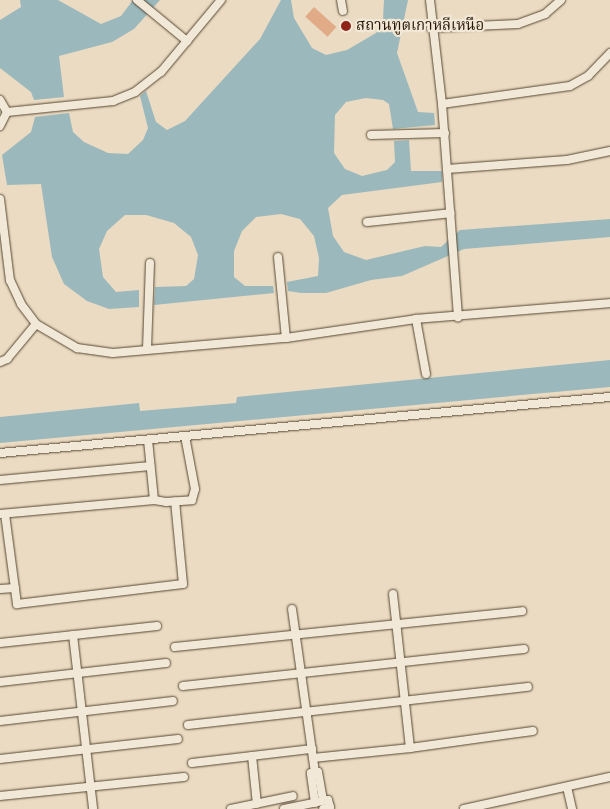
<!DOCTYPE html>
<html>
<head>
<meta charset="utf-8">
<style>
  body { margin:0 }
  #map { position:relative; width:610px; height:809px; overflow:hidden; background:#eadbc2; font-family:"IM FELL Great Primer","Noto Serif Thai",serif }
  div>[style] { position:absolute }
  .water>* { inset:0; background:#9bb9bc }
  .building>* { inset:0; background:#e2ab88; transform-origin:0 0 }
  .roads { filter:drop-shadow(0 0 1px #574631) drop-shadow(0 0 1px #574631) }
  .minor>* { height:8px; margin:-4px; padding:0 4px; transform-origin:4px; border-radius:4px; background:#f1e8d7 }
  .dots>* { width:14px; height:14px; translate:-50% -50%; box-sizing:border-box; border:2px solid #f1e8d7; border-radius:50% }
  span { translate:-50% -50%; white-space:nowrap; text-align:center; line-height:1.15; -webkit-text-stroke:4.5px #f1e8d7; paint-order:stroke }
  .poi-label { font-size:15px; color:#261501 }
  .left { translate:0 -50%; text-align:left }
</style>
</head>
<body>
<div id="map">
  <div class="water">
    <div style="clip-path:polygon(20px 0,58px 0,101px 24px,121px 16px,133px 0,160px 0,134px 29px,112px 42px,59px 56px,64px 97px,34px 100px,31px 92px,0 68px,0 20px,21px 7px)"></div>
    <div style="clip-path:polygon(281px 0,291px 0,294px 18px,312px 48px,326px 55px,347px 50px,376px 33px,383px 19px,384px 0,408px 0,397px 53px,418px 112px,434px 113px,435px 125px,393px 129px,389px 104px,383px 100px,366px 98px,346px 102px,335px 115px,334px 153px,345px 169px,362px 176px,387px 170px,395px 162px,394px 141px,409px 140px,411px 171px,442px 171px,442px 182px,342px 195px,328px 208px,333px 236px,344px 252px,366px 260px,425px 246px,441px 247px,460px 230px,610px 219px,610px 237px,464px 249px,402px 276px,371px 280px,326px 293px,301px 293px,288px 291px,287px 282px,318px 276px,319px 258px,314px 236px,300px 219px,281px 214px,256px 217px,242px 231px,234px 251px,234px 277px,245px 286px,273px 286px,274px 293px,154px 305px,155px 287px,186px 286px,194px 279px,198px 255px,191px 237px,174px 223px,146px 215px,125px 215px,107px 231px,99px 249px,103px 277px,116px 292px,139px 290px,139px 307px,109px 309px,87px 301px,64px 284px,52px 257px,41px 184px,7px 185px,2px 155px,31px 132px,35px 117px,69px 113px,73px 132px,84px 142px,108px 153px,128px 154px,143px 140px,148px 128px,140px 96px,146px 91px,156px 122px,167px 130px,185px 121px,260px 39px)"></div>
    <div style="clip-path:polygon(610px 360px,610px 387px,0 443px,0 417px,139px 403px,140px 411px,236px 403px,237px 397px)"></div>
  </div>
  <div class="building">
    <div style="left:314px;top:7px;width:30px;height:13px;rotate:42deg"></div>
  </div>
  <div class="roads">
    <div class="minor">
      <div style="left:137px;top:0;width:65px;rotate:39.4deg"></div>
      <div style="left:341px;top:0;width:11px;rotate:80deg"></div>
      <div style="left:430px;top:0;width:105px;rotate:83.4deg"></div>
      <div style="left:442px;top:104px;width:214px;rotate:85.7deg"></div>
      <div style="left:431px;top:28px;width:87px;rotate:-2.6deg"></div>
      <div style="left:518px;top:24px;width:29px;rotate:-20deg"></div>
      <div style="left:545px;top:14px;width:21px;rotate:-41deg"></div>
      <div style="left:0;top:100px;width:14px;rotate:60deg"></div>
      <div style="left:7px;top:112px;width:16px;rotate:117deg"></div>
      <div style="left:442px;top:104px;width:129px;rotate:-8deg"></div>
      <div style="left:570px;top:86px;width:21px;rotate:-29deg"></div>
      <div style="left:588px;top:76px;width:32px;rotate:-46deg"></div>
      <div style="left:7px;top:112px;width:107px;rotate:-5.9deg"></div>
      <div style="left:113px;top:101px;width:24px;rotate:-22deg"></div>
      <div style="left:135px;top:92px;width:33px;rotate:-38deg"></div>
      <div style="left:161px;top:72px;width:94px;rotate:-50.2deg"></div>
      <div style="left:371px;top:135px;width:74px;rotate:-1.5deg"></div>
      <div style="left:447px;top:169px;width:120px;rotate:-4.3deg"></div>
      <div style="left:567px;top:160px;width:44px;rotate:-11.8deg"></div>
      <div style="left:0;top:199px;width:82px;rotate:83deg"></div>
      <div style="left:10px;top:280px;width:26px;rotate:65deg"></div>
      <div style="left:21px;top:304px;width:25px;rotate:53deg"></div>
      <div style="left:36px;top:324px;width:48px;rotate:30.3deg"></div>
      <div style="left:77px;top:348px;width:36px;rotate:8deg"></div>
      <div style="left:113px;top:353px;width:174px;rotate:-5deg"></div>
      <div style="left:286px;top:338px;width:131px;rotate:-8.3deg"></div>
      <div style="left:416px;top:319px;width:195px;rotate:-4.7deg"></div>
      <div style="left:367px;top:222px;width:84px;rotate:-6.1deg"></div>
      <div style="left:278px;top:257px;width:81px;rotate:84.4deg"></div>
      <div style="left:416px;top:319px;width:56px;rotate:79.7deg"></div>
      <div style="left:147px;top:349px;width:86px;rotate:-88deg"></div>
      <div style="left:0;top:362px;width:8px;rotate:-23deg"></div>
      <div style="left:7px;top:359px;width:45px;rotate:-50.4deg"></div>
      <div style="left:148px;top:440px;width:60px;rotate:84.3deg"></div>
      <div style="left:154px;top:500px;width:12px;rotate:9deg"></div>
      <div style="left:166px;top:502px;width:26px;rotate:-4deg"></div>
      <div style="left:192px;top:500px;width:11px;rotate:-75deg"></div>
      <div style="left:195px;top:489px;width:54px;rotate:-100.7deg"></div>
      <div style="left:0;top:453px;width:613px;rotate:-5.25deg"></div>
      <div style="left:0;top:480px;width:151px;rotate:-5.3deg"></div>
      <div style="left:0;top:514px;width:155px;rotate:-5.2deg"></div>
      <div style="left:5px;top:514px;width:91px;rotate:82.4deg"></div>
      <div style="left:17px;top:604px;width:167px;rotate:-6.9deg"></div>
      <div style="left:183px;top:584px;width:83px;rotate:-95.5deg"></div>
      <div style="left:0;top:589px;width:15px;rotate:-4deg"></div>
      <div style="left:292px;top:609px;width:166px;rotate:82deg"></div>
      <div style="left:73px;top:635px;width:175px;rotate:83.4deg"></div>
      <div style="left:0;top:643px;width:158px;rotate:-6.2deg"></div>
      <div style="left:175px;top:647px;width:349px;rotate:-5.9deg"></div>
      <div style="left:0;top:682px;width:167px;rotate:-6.5deg"></div>
      <div style="left:183px;top:686px;width:343px;rotate:-6.2deg"></div>
      <div style="left:0;top:721px;width:174px;rotate:-6.6deg"></div>
      <div style="left:188px;top:725px;width:342px;rotate:-6.4deg"></div>
      <div style="left:410px;top:748px;width:124px;rotate:-7.9deg"></div>
      <div style="left:252px;top:756px;width:48px;rotate:84.1deg"></div>
      <div style="left:313px;top:758px;width:98px;rotate:-5.9deg"></div>
      <div style="left:410px;top:748px;width:155px;rotate:-96.3deg"></div>
      <div style="left:0;top:759px;width:179px;rotate:-6.4deg"></div>
      <div style="left:192px;top:763px;width:121px;rotate:-6.7deg"></div>
      <div style="left:567px;top:787px;width:23px;rotate:77deg"></div>
      <div style="left:0;top:796px;width:185px;rotate:-5.9deg"></div>
      <div style="left:315px;top:803px;width:30px;rotate:-98deg"></div>
      <div style="left:311px;top:773px;width:7px;rotate:-8deg"></div>
      <div style="left:318px;top:772px;width:29px;rotate:80deg"></div>
      <div style="left:231px;top:809px;width:63px;rotate:-11.8deg"></div>
      <div style="left:284px;top:809px;width:45px;rotate:-11.6deg"></div>
      <div style="left:328px;top:800px;width:7px;rotate:74deg"></div>
      <div style="left:330px;top:807px;width:7px;rotate:164deg"></div>
      <div style="left:464px;top:809px;width:149px;rotate:-12.4deg"></div>
    </div>
  </div>
  <div class="dots">
    <div style="left:346px;top:26px;background:#8f2418"></div>
  </div>
  <div class="poi-label">
    <span class="left" style="left:356px;top:26px">สถานทูตเกาหลีเหนือ</span>
  </div>
</div>
</body>
</html>
